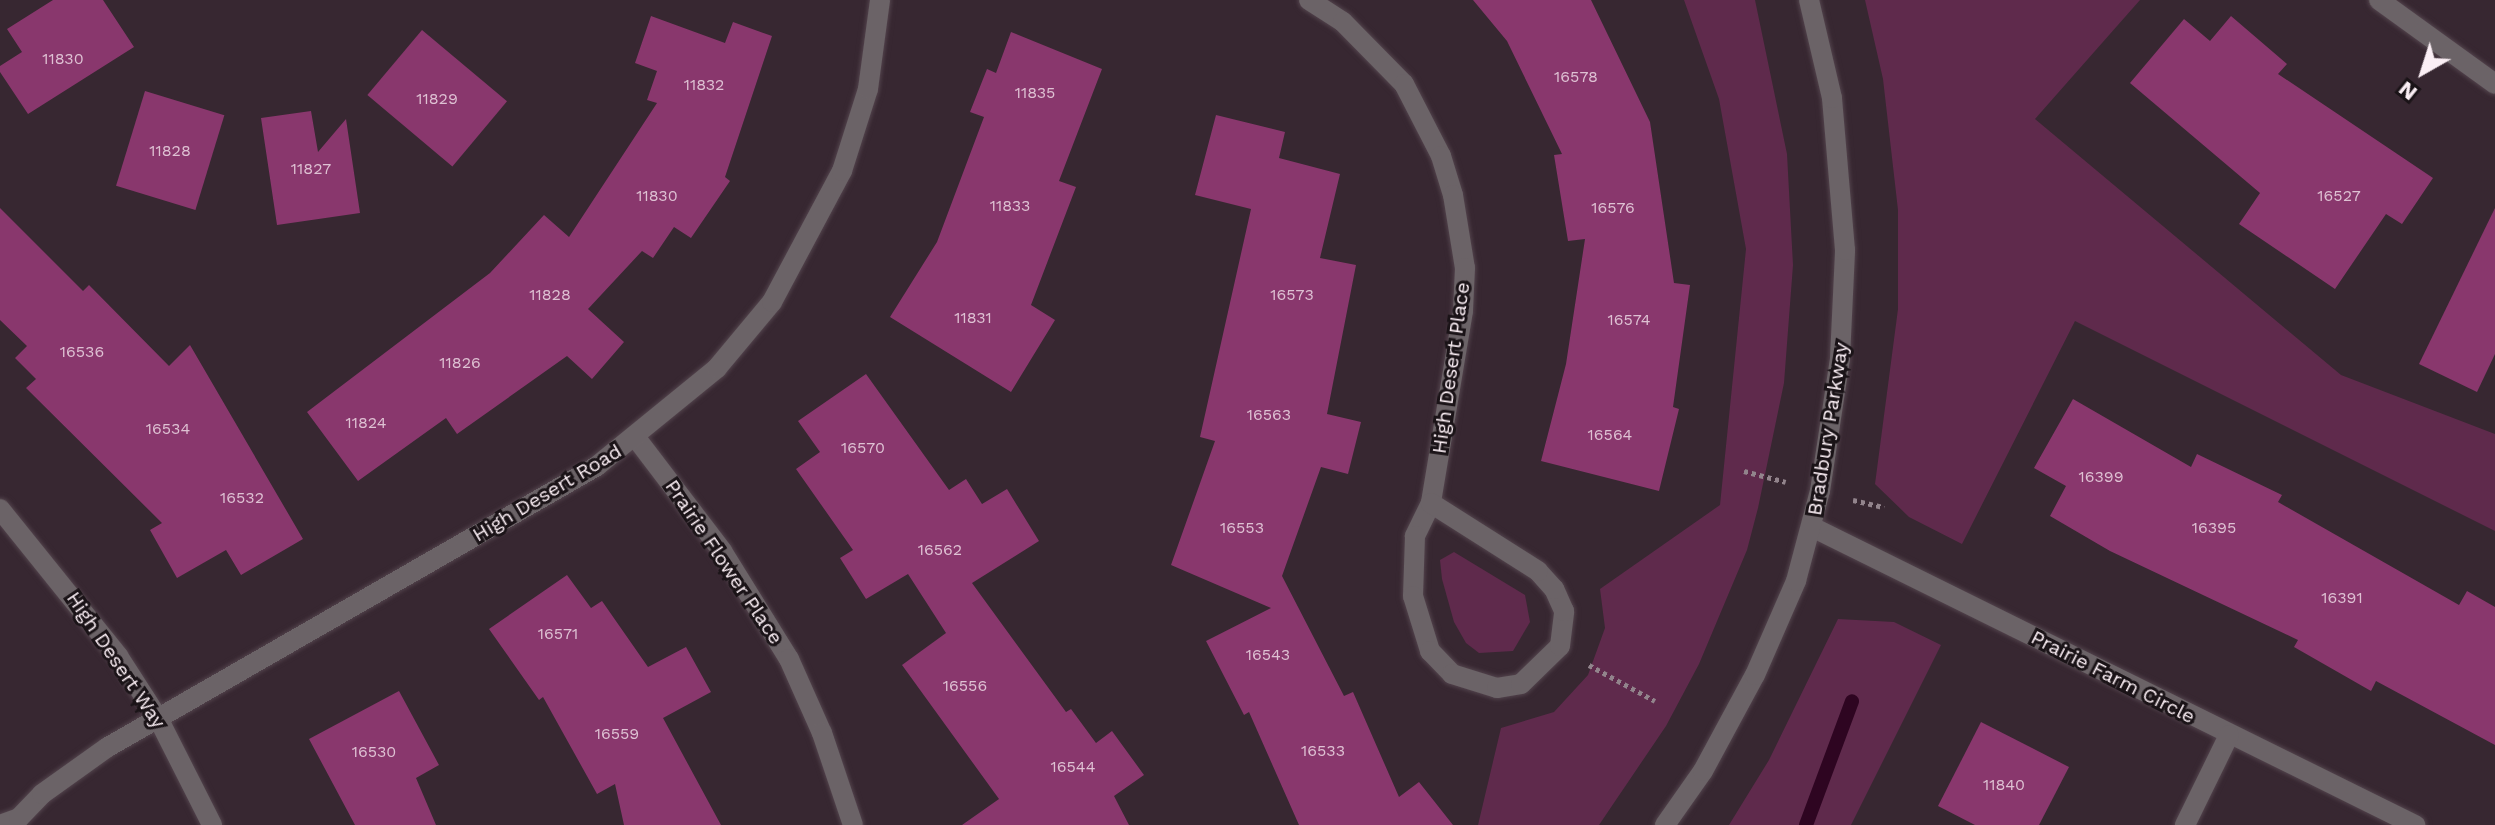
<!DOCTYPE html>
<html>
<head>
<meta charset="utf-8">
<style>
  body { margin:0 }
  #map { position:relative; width:2495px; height:825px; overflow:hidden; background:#372731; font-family:"Work Sans",sans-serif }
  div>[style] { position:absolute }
  .green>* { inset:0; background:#5f2a4c }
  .stream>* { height:14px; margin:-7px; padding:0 7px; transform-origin:7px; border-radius:7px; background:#2e0521 }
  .building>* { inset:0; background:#89376d; transform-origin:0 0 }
  .path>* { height:5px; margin-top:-2.5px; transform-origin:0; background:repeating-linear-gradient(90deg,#92848c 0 4px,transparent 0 8px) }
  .roads { filter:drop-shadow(0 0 2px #52434c) drop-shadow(0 0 2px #52434c) }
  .minor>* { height:20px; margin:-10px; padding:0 10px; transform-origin:10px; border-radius:10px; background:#6b6367 }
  span { translate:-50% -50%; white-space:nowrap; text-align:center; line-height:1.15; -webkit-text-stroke:6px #1a1317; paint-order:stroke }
  .number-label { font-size:16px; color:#dec1d3 }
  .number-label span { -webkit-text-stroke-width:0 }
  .street-label { font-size:20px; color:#fbeff5 }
  .north { position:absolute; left:2383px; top:32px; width:80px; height:80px; -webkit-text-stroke:6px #1a1317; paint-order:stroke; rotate:219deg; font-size:22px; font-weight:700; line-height:32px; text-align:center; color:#fbeff5 }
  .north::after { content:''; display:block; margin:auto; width:28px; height:36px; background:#fbeff5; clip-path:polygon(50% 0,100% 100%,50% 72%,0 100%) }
</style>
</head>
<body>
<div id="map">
  <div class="green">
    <div style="clip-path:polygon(1684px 0,1755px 0,1787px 154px,1793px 265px,1784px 383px,1758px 508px,1747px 550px,1699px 664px,1666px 726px,1599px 825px,1478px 825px,1501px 728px,1554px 712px,1588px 675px,1605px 628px,1600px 589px,1720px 505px,1746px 249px,1719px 99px)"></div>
    <div style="clip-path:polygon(1865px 0,2140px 0,2035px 119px,2341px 375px,2495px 434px,2495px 531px,2075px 321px,1962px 544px,1909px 517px,1875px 484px,1898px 309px,1898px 210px,1883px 79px)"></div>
    <div style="clip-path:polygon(1454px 552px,1525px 595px,1530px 622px,1513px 651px,1479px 653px,1466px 643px,1454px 622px,1442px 579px,1440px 560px)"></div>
    <div style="clip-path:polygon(1838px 619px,1894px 622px,1941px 645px,1851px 825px,1729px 825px,1769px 760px)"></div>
  </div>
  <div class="stream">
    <div style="left:1806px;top:825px;width:132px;rotate:-69.6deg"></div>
  </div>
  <div class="building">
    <div style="clip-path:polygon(53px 0,103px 0,134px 47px,28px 114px,0 72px,0 66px,22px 52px,7px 29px)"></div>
    <div style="clip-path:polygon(1473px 0,1591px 0,1650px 122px,1674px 283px,1690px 285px,1673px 407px,1679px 409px,1659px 491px,1541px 461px,1566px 364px,1585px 239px,1568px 241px,1554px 155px,1562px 154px,1507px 41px)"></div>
    <div style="clip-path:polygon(651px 16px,725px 43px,733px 22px,772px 36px,725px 177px,730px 181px,691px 238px,674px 227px,653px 258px,642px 251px,588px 309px,624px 342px,592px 379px,567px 356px,457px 434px,446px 418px,358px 481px,307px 412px,490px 273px,544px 215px,569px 237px,657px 103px,647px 100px,657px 71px,635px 63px)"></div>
    <div style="clip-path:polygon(2231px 16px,2287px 64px,2278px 74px,2433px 178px,2402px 224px,2386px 214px,2335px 289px,2239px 224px,2260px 193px,2130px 83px,2184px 19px,2210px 41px)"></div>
    <div style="left:422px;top:30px;width:111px;height:85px;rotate:40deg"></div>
    <div style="clip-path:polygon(1011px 32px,1102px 69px,1059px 181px,1076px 187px,1031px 305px,1055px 320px,1011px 392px,890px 317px,937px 242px,984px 117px,970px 112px,987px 69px,996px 73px)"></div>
    <div style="left:145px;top:91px;width:83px;height:99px;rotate:17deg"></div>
    <div style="clip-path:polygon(311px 111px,318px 152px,346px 119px,360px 213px,277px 225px,261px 118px)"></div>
    <div style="clip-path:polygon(1216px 115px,1285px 132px,1279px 158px,1340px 174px,1320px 258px,1356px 265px,1327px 414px,1361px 422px,1348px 474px,1321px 467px,1282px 576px,1344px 696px,1353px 692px,1399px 797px,1419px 782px,1453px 825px,1299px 825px,1249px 712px,1244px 715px,1206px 641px,1271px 608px,1171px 565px,1215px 441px,1200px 437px,1251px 209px,1195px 195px)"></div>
    <div style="clip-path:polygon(0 208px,83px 291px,89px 285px,169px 366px,190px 345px,303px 539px,241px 575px,226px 550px,177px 578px,150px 530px,162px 523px,26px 388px,36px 379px,15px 358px,27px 346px,0 320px)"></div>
    <div style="clip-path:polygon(2495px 208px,2495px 354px,2477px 392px,2419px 364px)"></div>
    <div style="clip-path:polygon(866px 374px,949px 490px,966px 479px,982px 504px,1007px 489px,1039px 541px,972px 583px,1066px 712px,1071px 709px,1096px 743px,1112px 731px,1144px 775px,1114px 796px,1129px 825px,962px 825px,999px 799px,902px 665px,946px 633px,908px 574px,866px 599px,840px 558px,853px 550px,796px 469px,820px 452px,798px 421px)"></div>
    <div style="clip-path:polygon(2073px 399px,2191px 467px,2197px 454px,2282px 495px,2278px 502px,2459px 605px,2467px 591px,2495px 607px,2495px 745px,2376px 681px,2371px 691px,2294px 647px,2298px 640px,2110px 551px,2050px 516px,2066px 486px,2034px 468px)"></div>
    <div style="clip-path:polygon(567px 575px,591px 608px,602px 601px,648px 667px,686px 647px,711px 692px,663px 718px,721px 825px,624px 825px,615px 784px,597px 794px,543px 697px,539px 700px,489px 629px)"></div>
    <div style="clip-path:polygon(399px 691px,439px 765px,416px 778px,436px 825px,355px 825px,309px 739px)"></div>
    <div style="clip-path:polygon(1981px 722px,2069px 767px,2039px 825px,1975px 825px,1938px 806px)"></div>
  </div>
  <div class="path">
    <div style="left:1744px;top:471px;width:43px;rotate:14.7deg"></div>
    <div style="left:1853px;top:500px;width:32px;rotate:13deg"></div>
    <div style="left:1589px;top:665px;width:75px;rotate:28.6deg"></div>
  </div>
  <div class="roads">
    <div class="minor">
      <div style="left:1309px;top:0;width:40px;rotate:32.9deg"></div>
      <div style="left:1343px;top:22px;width:87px;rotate:45.5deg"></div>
      <div style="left:1404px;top:84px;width:81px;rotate:62.8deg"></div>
      <div style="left:1441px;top:156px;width:41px;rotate:72.9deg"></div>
      <div style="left:1453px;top:195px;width:74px;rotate:80.7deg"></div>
      <div style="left:1465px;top:268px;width:43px;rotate:92.7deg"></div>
      <div style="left:1463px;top:311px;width:195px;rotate:99.5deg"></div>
      <div style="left:1431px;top:503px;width:37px;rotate:116deg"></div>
      <div style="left:1415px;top:536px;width:60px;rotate:91.9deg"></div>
      <div style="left:1413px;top:596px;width:58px;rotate:72.8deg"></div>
      <div style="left:1430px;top:651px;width:32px;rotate:46deg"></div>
      <div style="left:1452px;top:674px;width:47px;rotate:17.3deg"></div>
      <div style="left:1497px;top:688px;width:24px;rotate:-9deg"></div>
      <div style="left:1521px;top:684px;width:54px;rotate:-44.3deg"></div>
      <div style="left:1560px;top:646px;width:35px;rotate:-83deg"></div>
      <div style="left:1564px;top:611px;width:24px;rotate:-114deg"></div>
      <div style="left:1554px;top:589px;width:24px;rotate:-132deg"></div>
      <div style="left:1538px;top:571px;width:127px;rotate:-147.6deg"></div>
      <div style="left:2379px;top:0;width:143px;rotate:35.9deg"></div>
      <div style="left:636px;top:438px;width:142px;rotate:52.7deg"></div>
      <div style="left:722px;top:551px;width:127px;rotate:58.2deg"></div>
      <div style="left:789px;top:659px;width:81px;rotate:66deg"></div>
      <div style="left:822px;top:733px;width:97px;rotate:71.4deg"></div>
      <div style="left:0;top:509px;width:189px;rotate:51.2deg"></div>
      <div style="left:118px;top:656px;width:74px;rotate:57.2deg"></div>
      <div style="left:158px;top:718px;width:120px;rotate:63.2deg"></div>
      <div style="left:1812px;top:527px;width:673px;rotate:26.3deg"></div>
      <div style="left:0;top:825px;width:20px;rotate:-20deg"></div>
      <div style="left:19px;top:818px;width:33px;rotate:-46deg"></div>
      <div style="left:42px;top:794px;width:81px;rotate:-35.5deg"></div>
      <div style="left:108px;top:747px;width:564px;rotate:-29.88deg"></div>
      <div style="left:597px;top:466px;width:155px;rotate:-39.2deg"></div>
      <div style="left:717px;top:368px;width:86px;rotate:-50.2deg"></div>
      <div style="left:772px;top:302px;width:149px;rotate:-61.9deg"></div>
      <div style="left:842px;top:171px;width:86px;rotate:-72.4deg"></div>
      <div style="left:868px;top:89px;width:90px;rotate:-82.3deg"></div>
      <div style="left:1665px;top:825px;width:66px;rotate:-54.9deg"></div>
      <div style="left:1703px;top:771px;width:109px;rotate:-61.6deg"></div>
      <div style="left:1755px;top:675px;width:103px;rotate:-66.4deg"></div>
      <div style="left:1796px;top:581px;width:93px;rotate:-75.1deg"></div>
      <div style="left:1820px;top:491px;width:134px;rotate:-81.4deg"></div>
      <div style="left:1840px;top:358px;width:108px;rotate:-87.3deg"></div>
      <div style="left:1845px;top:250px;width:153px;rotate:-94.9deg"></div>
      <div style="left:1832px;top:98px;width:101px;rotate:-103.2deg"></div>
      <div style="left:2185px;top:825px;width:100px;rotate:-63.9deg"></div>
    </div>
  </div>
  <div class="number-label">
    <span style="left:63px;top:59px">11830</span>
    <span style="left:1576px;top:77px">16578</span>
    <span style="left:704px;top:85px">11832</span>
    <span style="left:1035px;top:93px">11835</span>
    <span style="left:437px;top:99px">11829</span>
    <span style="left:170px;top:151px">11828</span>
    <span style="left:311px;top:169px">11827</span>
    <span style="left:657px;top:196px">11830</span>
    <span style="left:2339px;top:196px">16527</span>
    <span style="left:1010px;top:206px">11833</span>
    <span style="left:1613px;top:208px">16576</span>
    <span style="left:550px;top:295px">11828</span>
    <span style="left:1292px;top:295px">16573</span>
    <span style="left:973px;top:318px">11831</span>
    <span style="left:1629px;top:320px">16574</span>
    <span style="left:82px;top:352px">16536</span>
    <span style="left:460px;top:363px">11826</span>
    <span style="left:1269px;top:415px">16563</span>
    <span style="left:366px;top:423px">11824</span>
    <span style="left:168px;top:429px">16534</span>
    <span style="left:1610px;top:435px">16564</span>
    <span style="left:863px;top:448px">16570</span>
    <span style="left:2101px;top:477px">16399</span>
    <span style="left:242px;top:498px">16532</span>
    <span style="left:1242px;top:528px">16553</span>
    <span style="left:2214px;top:528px">16395</span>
    <span style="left:940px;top:550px">16562</span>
    <span style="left:2342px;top:598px">16391</span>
    <span style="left:558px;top:634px">16571</span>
    <span style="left:1268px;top:655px">16543</span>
    <span style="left:965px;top:686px">16556</span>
    <span style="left:617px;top:734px">16559</span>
    <span style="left:1323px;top:751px">16533</span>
    <span style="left:374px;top:752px">16530</span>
    <span style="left:1073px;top:767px">16544</span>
    <span style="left:2004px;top:785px">11840</span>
  </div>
  <div class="street-label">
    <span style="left:1451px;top:368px;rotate:-82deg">High Desert Place</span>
    <span style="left:1828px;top:429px;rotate:-81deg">Bradbury Parkway</span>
    <span style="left:547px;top:493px;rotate:-31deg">High Desert Road</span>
    <span style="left:724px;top:562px;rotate:56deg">Prairie Flower Place</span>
    <span style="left:116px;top:660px;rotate:56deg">High Desert Way</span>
    <span style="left:2113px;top:677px;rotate:27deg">Prairie Farm Circle</span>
  </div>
  <div class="north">N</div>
</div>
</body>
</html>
